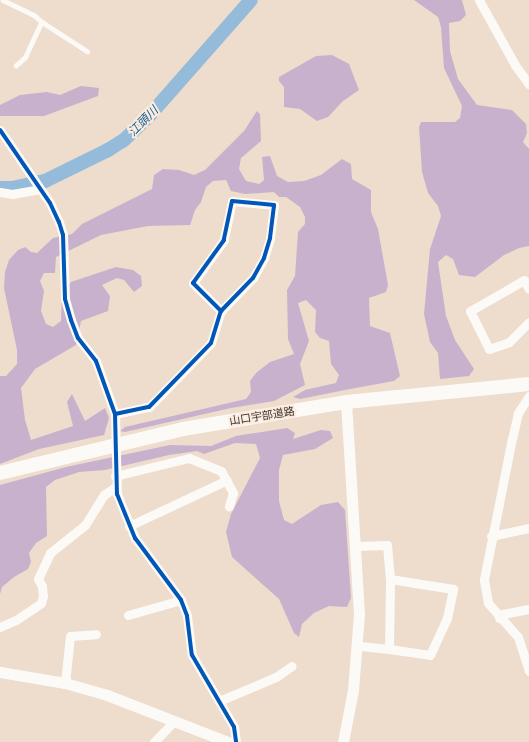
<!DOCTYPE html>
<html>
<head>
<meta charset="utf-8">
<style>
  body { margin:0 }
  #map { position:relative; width:529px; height:742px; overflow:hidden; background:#eedccc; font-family:Inter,"Noto Sans JP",sans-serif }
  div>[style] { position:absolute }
  .forest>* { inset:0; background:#c8b1cd }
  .river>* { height:14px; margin:-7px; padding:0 7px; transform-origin:7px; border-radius:7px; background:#94bbd9 }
  .service>* { height:4.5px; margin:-2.25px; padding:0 2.25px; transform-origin:2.25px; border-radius:2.25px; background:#fcfaf7 }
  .minor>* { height:9px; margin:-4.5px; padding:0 4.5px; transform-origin:4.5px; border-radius:4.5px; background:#fcfaf7 }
  .tertiary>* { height:11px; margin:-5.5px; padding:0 5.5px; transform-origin:5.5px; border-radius:5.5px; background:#fcfaf7 }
  .primary>* { height:14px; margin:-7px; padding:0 7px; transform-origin:7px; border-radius:7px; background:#fcfaf7 }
  .cycleway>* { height:4px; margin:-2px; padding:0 2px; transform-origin:2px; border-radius:2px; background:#0057b8 }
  span { translate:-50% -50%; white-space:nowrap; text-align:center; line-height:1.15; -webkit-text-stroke:4px #faece1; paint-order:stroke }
  .street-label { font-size:11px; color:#403327 }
  .water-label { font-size:12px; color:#135b8a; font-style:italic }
</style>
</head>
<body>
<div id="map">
  <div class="forest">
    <div style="clip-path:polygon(414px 0,462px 0,466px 15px,460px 21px,449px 23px,450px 51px,458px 79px,477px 105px,512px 110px,526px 124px,527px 133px,523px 142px,529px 149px,529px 246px,519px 248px,504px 255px,475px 277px,459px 275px,453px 259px,446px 255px,438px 262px,446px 316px,455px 340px,474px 369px,469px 376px,440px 379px,438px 353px,430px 342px,424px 314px,430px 249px,441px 216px,438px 206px,428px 193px,422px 172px,419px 127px,421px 122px,455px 122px,460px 118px,462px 106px,444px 68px,441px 27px,438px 17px)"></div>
    <div style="clip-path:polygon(332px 55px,349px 64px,359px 90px,343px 101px,328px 117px,317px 121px,300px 109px,284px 107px,284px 87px,279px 81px,279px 77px,316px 56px)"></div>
    <div style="clip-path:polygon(81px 86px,99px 88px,98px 96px,44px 116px,0 116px,0 105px,20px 95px,47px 92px,60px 95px)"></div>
    <div style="clip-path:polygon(257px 111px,260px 114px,261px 141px,241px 158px,239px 169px,246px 181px,259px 184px,264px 180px,262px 157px,270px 156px,277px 176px,288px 182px,304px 181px,321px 175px,342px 159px,351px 164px,352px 179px,371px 190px,371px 212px,378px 229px,388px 285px,386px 292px,369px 298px,370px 326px,390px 333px,400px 376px,394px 381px,350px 389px,300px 399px,293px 397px,305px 390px,336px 383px,339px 375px,331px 364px,329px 341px,320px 338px,315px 332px,316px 310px,306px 300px,298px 303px,309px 341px,300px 364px,305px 385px,274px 401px,231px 408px,125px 432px,120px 431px,125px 427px,246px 399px,251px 392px,250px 381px,256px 373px,270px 362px,294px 354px,288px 339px,287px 290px,295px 276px,298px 232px,305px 224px,305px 217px,300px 207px,286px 197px,279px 197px,274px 192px,245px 194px,231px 191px,226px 180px,213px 181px,206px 187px,201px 202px,195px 210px,190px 225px,148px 226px,101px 235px,56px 257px,55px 273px,44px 273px,40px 281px,44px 291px,41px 311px,46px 324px,53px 327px,61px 321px,62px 292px,71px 282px,116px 267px,133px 270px,141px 276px,142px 286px,134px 292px,124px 280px,117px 278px,102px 285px,110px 296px,108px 311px,81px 321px,76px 345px,35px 369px,21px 388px,25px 420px,31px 440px,73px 426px,67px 402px,72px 394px,85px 421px,105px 408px,109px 418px,104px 435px,39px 449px,0 464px,0 376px,6px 376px,17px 364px,17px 350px,4px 288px,5px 272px,9px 260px,18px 250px,25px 247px,31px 252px,37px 253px,53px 238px,72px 234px,82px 224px,152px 189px,154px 175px,163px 169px,179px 170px,194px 175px,205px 170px,244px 131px)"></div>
    <div style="clip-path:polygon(287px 428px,295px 433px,293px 439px,321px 430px,330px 431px,333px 438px,315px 449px,283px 455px,279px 470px,279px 501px,284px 520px,292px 524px,321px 505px,338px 502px,345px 510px,351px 598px,347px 607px,329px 606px,314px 613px,302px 624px,299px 637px,294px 633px,279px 599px,232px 557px,226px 532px,231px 514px,260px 458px,256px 444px,235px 443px,204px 454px,197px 451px,169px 455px,105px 470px,79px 472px,55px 480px,46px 487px,47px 536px,36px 543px,29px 553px,31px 562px,28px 569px,14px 577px,2px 587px,0 594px,0 485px,66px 467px,170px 445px,211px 446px,236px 436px)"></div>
  </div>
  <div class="river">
    <div style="left:0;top:188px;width:12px"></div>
    <div style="left:12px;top:188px;width:34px;rotate:-12deg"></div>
    <div style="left:45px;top:181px;width:70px;rotate:-26.2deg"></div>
    <div style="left:108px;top:150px;width:19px;rotate:-32deg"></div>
    <div style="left:124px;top:140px;width:35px;rotate:-44deg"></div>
    <div style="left:149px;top:116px;width:154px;rotate:-48.7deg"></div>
  </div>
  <div class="service">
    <div style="left:3px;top:0;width:34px;rotate:26deg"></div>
    <div style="left:34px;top:15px;width:11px;rotate:41deg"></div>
    <div style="left:42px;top:22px;width:38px;rotate:115deg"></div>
    <div style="left:26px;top:57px;width:13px;rotate:138deg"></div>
    <div style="left:42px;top:22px;width:54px;rotate:32.8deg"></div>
  </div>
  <div class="minor">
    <div style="left:479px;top:0;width:74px;rotate:61deg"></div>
    <div style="left:515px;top:65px;width:24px;rotate:54deg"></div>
    <div style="left:0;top:130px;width:88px;rotate:55.6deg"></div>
    <div style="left:50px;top:203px;width:21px;rotate:65deg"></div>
    <div style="left:59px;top:222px;width:14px;rotate:73deg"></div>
    <div style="left:63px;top:235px;width:64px;rotate:88.2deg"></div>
    <div style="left:65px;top:299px;width:22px;rotate:74deg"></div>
    <div style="left:71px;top:320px;width:19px;rotate:69deg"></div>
    <div style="left:78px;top:338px;width:29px;rotate:52deg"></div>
    <div style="left:96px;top:361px;width:56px;rotate:70.3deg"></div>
    <div style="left:115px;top:414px;width:80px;rotate:88.6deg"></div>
    <div style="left:117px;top:494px;width:48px;rotate:67.8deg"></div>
    <div style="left:135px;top:538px;width:77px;rotate:53.4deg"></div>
    <div style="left:181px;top:600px;width:17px;rotate:69deg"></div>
    <div style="left:187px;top:616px;width:39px;rotate:83deg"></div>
    <div style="left:192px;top:655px;width:83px;rotate:59.7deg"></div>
    <div style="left:234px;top:727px;width:15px;rotate:82deg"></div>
    <div style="left:0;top:192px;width:12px;rotate:9deg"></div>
    <div style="left:12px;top:194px;width:28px;rotate:-10deg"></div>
    <div style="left:529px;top:289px;width:10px;rotate:-119deg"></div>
    <div style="left:524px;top:280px;width:62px;rotate:150.1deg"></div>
    <div style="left:470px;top:311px;width:42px;rotate:63.4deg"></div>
    <div style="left:489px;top:349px;width:21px;rotate:-19deg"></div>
    <div style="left:509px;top:342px;width:28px;rotate:-45deg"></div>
    <div style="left:529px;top:396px;width:20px;rotate:123deg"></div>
    <div style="left:518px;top:413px;width:26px;rotate:103deg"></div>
    <div style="left:512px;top:438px;width:145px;rotate:101.2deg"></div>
    <div style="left:484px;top:580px;width:23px;rotate:80deg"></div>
    <div style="left:488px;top:603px;width:45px;rotate:48.6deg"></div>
    <div style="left:518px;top:637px;width:36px;rotate:72deg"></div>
    <div style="left:115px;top:414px;width:35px;rotate:-12deg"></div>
    <div style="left:149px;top:407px;width:89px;rotate:-45.9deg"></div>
    <div style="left:211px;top:343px;width:34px;rotate:-73deg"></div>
    <div style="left:221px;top:311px;width:46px;rotate:-45.9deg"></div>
    <div style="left:253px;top:278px;width:23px;rotate:-61deg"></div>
    <div style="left:264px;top:258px;width:21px;rotate:-73deg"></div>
    <div style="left:270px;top:238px;width:33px;rotate:-83deg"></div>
    <div style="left:274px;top:205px;width:42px;rotate:-174.6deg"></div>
    <div style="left:232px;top:201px;width:40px;rotate:102deg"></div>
    <div style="left:224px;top:240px;width:53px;rotate:125.8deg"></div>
    <div style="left:193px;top:283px;width:40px;rotate:45deg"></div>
    <div style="left:115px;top:476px;width:76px;rotate:-13.7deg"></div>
    <div style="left:189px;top:458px;width:35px;rotate:22deg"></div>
    <div style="left:221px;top:471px;width:25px;rotate:61deg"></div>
    <div style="left:233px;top:493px;width:14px;rotate:107deg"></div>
    <div style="left:129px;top:526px;width:108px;rotate:-25.1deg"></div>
    <div style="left:491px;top:536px;width:39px;rotate:-12deg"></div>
    <div style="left:356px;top:546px;width:31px;rotate:-2deg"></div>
    <div style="left:387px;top:545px;width:34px;rotate:85deg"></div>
    <div style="left:390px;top:579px;width:70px;rotate:90.8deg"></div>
    <div style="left:389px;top:649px;width:31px;rotate:-174deg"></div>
    <div style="left:128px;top:615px;width:55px;rotate:-15.8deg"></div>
    <div style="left:499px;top:618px;width:6px;rotate:-45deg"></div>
    <div style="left:503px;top:614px;width:26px;rotate:-11deg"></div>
    <div style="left:0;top:627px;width:17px;rotate:-24deg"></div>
    <div style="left:16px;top:620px;width:30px;rotate:-34deg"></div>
    <div style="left:41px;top:603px;width:7px;rotate:-74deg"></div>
    <div style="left:43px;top:596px;width:10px;rotate:-96deg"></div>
    <div style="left:42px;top:586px;width:8px;rotate:-120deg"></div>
    <div style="left:38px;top:579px;width:29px;rotate:-65deg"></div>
    <div style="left:50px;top:553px;width:45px;rotate:-38.7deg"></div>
    <div style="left:85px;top:525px;width:36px;rotate:-58deg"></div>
    <div style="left:104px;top:495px;width:14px;rotate:-36deg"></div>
    <div style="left:389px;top:649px;width:41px;rotate:8.3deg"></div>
    <div style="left:430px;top:655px;width:41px;rotate:-65.3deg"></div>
    <div style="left:447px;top:618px;width:30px;rotate:-78deg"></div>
    <div style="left:453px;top:589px;width:64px;rotate:-171deg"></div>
    <div style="left:65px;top:683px;width:47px;rotate:-83.9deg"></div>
    <div style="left:70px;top:636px;width:26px;rotate:-4deg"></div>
    <div style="left:219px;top:701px;width:62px;rotate:-22.8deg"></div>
    <div style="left:276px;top:677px;width:19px;rotate:-35deg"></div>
    <div style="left:154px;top:742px;width:30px;rotate:-46deg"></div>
  </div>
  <div class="tertiary">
    <div style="left:0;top:672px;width:66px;rotate:9.6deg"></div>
    <div style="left:65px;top:683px;width:44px;rotate:15.9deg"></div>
    <div style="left:107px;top:695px;width:130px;rotate:21.2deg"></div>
    <div style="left:343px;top:742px;width:53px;rotate:-79.1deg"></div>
    <div style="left:353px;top:690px;width:76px;rotate:-85.5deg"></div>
    <div style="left:359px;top:614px;width:212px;rotate:-93.5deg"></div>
  </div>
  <div class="primary">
    <div style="left:0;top:473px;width:188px;rotate:-13.5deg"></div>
    <div style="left:183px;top:429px;width:165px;rotate:-9.4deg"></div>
    <div style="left:346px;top:402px;width:184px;rotate:-5.6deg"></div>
  </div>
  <div class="cycleway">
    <div style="left:0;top:130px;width:88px;rotate:55.6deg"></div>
    <div style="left:50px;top:203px;width:21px;rotate:65deg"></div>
    <div style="left:59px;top:222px;width:14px;rotate:73deg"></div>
    <div style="left:63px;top:235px;width:64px;rotate:88.2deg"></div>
    <div style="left:65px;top:299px;width:22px;rotate:74deg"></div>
    <div style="left:71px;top:320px;width:19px;rotate:69deg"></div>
    <div style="left:78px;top:338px;width:29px;rotate:52deg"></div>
    <div style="left:96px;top:361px;width:56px;rotate:70.3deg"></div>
    <div style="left:115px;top:414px;width:80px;rotate:88.6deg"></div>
    <div style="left:117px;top:494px;width:48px;rotate:67.8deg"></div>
    <div style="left:135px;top:538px;width:77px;rotate:53.4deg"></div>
    <div style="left:181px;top:600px;width:17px;rotate:69deg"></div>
    <div style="left:187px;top:616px;width:39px;rotate:83deg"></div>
    <div style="left:192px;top:655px;width:83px;rotate:59.7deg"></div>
    <div style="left:234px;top:727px;width:15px;rotate:82deg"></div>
    <div style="left:115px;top:414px;width:35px;rotate:-12deg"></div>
    <div style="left:149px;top:407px;width:89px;rotate:-45.9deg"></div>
    <div style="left:211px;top:343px;width:34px;rotate:-73deg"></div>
    <div style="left:221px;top:311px;width:46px;rotate:-45.9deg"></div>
    <div style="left:253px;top:278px;width:23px;rotate:-61deg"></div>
    <div style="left:264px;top:258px;width:21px;rotate:-73deg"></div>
    <div style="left:270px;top:238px;width:33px;rotate:-83deg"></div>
    <div style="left:274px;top:205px;width:42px;rotate:-174.6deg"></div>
    <div style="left:232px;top:201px;width:40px;rotate:102deg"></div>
    <div style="left:224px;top:240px;width:53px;rotate:125.8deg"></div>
    <div style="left:193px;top:283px;width:40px;rotate:45deg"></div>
  </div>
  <div class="street-label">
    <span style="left:262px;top:416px;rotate:-9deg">山口宇部道路</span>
  </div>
  <div class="water-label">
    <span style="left:143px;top:121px;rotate:-45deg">江頭川</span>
  </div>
</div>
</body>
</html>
